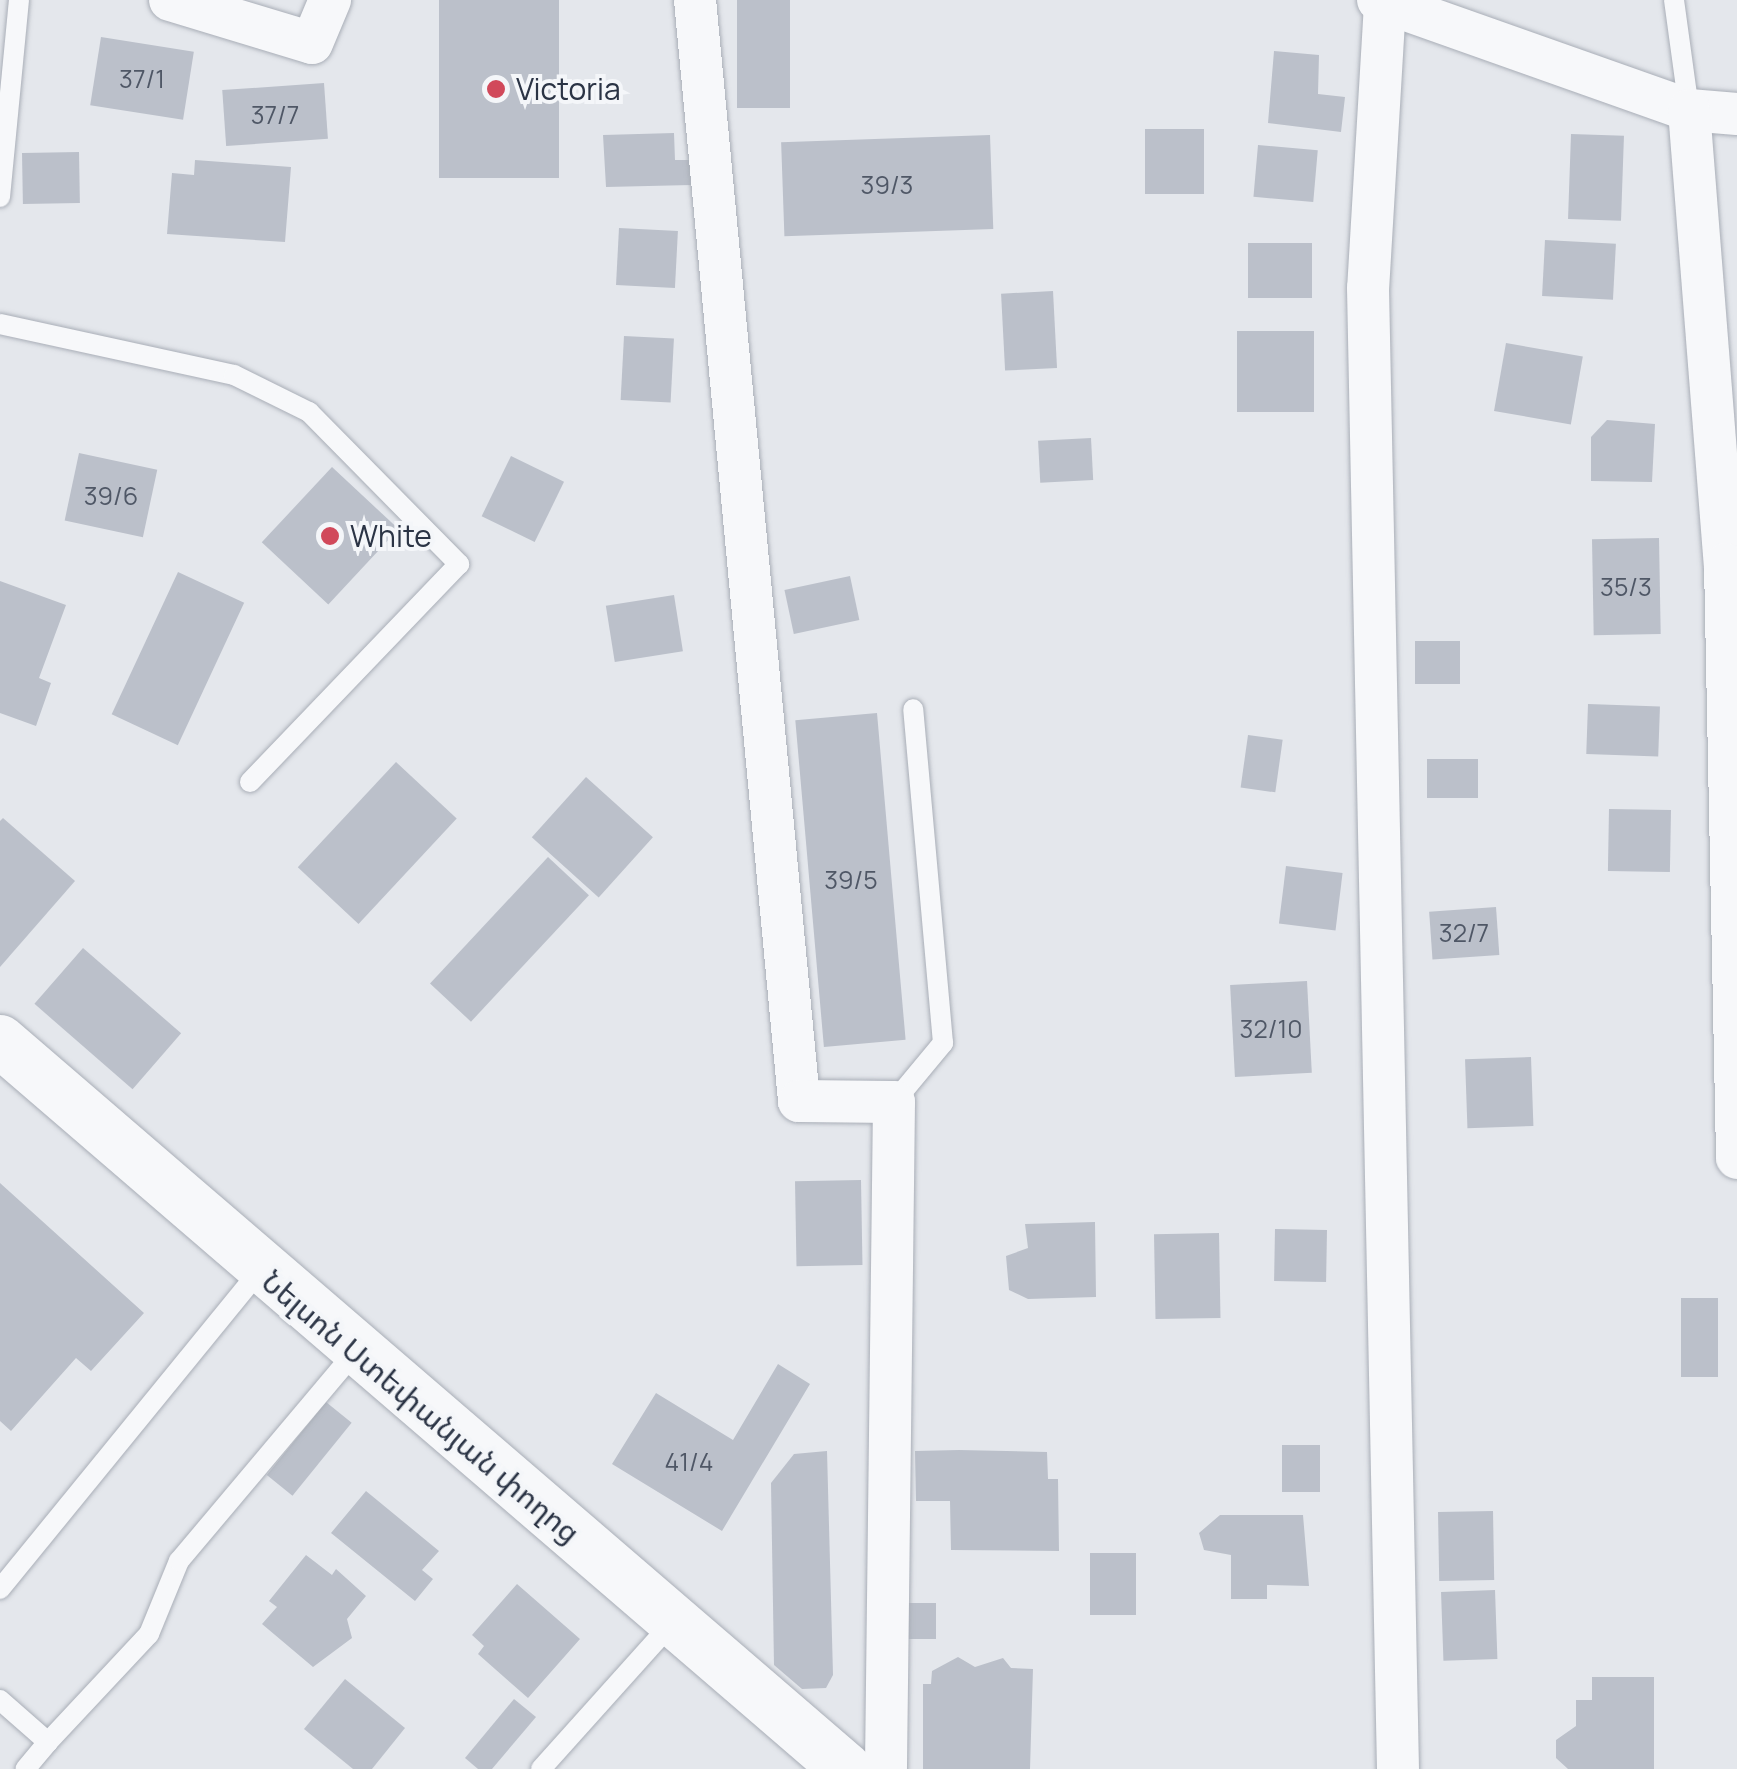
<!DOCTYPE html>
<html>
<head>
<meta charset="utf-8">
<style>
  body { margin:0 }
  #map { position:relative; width:1737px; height:1769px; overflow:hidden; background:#e4e7ec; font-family:Manrope,"Noto Sans Armenian",sans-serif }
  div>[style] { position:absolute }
  .building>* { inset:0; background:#bbc0ca; transform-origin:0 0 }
  .roads { filter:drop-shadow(0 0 2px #a9aeb7) drop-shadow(0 0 2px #a9aeb7) }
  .service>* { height:20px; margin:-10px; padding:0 10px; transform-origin:10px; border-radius:10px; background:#f7f8fa }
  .minor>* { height:42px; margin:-21px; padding:0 21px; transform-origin:21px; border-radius:21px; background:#f7f8fa }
  .tertiary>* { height:52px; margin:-26px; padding:0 26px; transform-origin:26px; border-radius:26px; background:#f7f8fa }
  .dots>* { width:28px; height:28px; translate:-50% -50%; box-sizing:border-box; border:5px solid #f4f6f9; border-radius:50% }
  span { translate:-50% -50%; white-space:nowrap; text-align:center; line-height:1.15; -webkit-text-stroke:8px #f4f6f9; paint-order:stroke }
  .number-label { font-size:25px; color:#4f5766 }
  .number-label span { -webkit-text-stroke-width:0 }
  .poi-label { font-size:30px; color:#2b3445 }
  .left { translate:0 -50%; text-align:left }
  .street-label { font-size:30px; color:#2b3445 }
</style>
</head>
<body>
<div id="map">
  <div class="building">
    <div style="left:439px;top:0;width:120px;height:178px"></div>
    <div style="left:737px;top:0;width:53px;height:108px"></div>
    <div style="left:101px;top:37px;width:94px;height:69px;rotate:9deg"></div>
    <div style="clip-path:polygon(1274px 51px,1319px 55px,1318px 94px,1345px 97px,1341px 132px,1268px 123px)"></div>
    <div style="left:324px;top:83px;width:56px;height:102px;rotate:86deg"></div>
    <div style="left:1145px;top:129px;width:59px;height:65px"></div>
    <div style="clip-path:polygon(674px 133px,675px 160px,690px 160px,691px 185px,606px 187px,603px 135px)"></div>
    <div style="left:1571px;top:134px;width:53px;height:85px;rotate:2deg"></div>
    <div style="left:990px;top:135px;width:94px;height:209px;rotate:88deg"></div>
    <div style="left:1258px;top:145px;width:60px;height:52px;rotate:5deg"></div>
    <div style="left:79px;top:152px;width:51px;height:57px;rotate:89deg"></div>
    <div style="clip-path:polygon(195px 160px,291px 167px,285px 242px,167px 234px,172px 173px,194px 175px)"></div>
    <div style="left:619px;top:228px;width:59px;height:57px;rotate:3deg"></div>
    <div style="left:1545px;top:240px;width:71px;height:56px;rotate:3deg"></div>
    <div style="left:1248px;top:243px;width:64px;height:55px"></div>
    <div style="left:1053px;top:291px;width:77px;height:52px;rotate:87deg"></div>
    <div style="left:1237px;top:331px;width:77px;height:81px"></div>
    <div style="left:624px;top:336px;width:50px;height:64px;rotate:3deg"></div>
    <div style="left:1506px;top:343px;width:78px;height:69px;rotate:10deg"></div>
    <div style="clip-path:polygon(1607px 420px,1655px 424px,1652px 482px,1591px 481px,1591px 437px)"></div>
    <div style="left:1091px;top:438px;width:42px;height:53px;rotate:87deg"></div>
    <div style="left:79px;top:453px;width:80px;height:69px;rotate:12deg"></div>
    <div style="left:511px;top:456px;width:59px;height:67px;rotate:26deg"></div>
    <div style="left:332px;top:467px;width:91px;height:103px;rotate:43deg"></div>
    <div style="left:1659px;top:538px;width:96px;height:67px;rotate:89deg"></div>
    <div style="left:178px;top:572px;width:73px;height:157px;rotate:25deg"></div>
    <div style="left:850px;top:576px;width:45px;height:67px;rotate:78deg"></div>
    <div style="clip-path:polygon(0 581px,66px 605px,39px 678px,51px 683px,36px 726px,0 713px)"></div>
    <div style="left:674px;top:595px;width:57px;height:69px;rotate:81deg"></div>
    <div style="left:1415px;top:641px;width:45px;height:43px"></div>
    <div style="left:1588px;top:704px;width:72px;height:50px;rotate:2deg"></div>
    <div style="left:877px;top:713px;width:328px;height:82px;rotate:85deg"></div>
    <div style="left:1248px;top:735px;width:35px;height:53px;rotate:8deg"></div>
    <div style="left:1427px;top:759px;width:51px;height:39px"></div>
    <div style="left:396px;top:762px;width:83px;height:144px;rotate:43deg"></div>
    <div style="left:586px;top:777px;width:90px;height:81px;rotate:42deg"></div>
    <div style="left:1609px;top:809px;width:62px;height:62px;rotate:1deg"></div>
    <div style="clip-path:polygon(3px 818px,75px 881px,0 967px,0 821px)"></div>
    <div style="left:548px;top:857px;width:56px;height:173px;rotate:43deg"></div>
    <div style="left:1286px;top:866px;width:57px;height:58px;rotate:7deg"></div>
    <div style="left:1496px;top:907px;width:48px;height:67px;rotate:86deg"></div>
    <div style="left:83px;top:948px;width:130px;height:74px;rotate:41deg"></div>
    <div style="left:1307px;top:981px;width:92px;height:77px;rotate:87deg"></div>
    <div style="left:1531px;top:1057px;width:69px;height:66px;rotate:88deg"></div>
    <div style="left:861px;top:1180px;width:85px;height:66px;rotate:89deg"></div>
    <div style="clip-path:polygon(0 1183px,144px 1313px,91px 1371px,76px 1358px,11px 1431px,0 1421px)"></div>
    <div style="clip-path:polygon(1095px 1222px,1096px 1297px,1028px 1299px,1009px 1290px,1006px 1256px,1028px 1248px,1025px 1224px)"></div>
    <div style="left:1275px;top:1229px;width:52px;height:52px;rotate:1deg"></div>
    <div style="left:1219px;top:1233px;width:85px;height:65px;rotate:89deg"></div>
    <div style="left:1681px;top:1298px;width:37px;height:79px"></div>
    <div style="clip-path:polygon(778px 1364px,810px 1384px,722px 1531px,612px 1464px,656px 1393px,733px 1440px)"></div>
    <div style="left:326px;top:1402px;width:33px;height:94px;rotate:39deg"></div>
    <div style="left:1282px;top:1445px;width:38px;height:47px"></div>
    <div style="clip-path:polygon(959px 1450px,1047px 1452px,1048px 1479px,1058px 1479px,1059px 1551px,951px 1550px,950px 1501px,916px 1501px,915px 1451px)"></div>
    <div style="clip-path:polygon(827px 1451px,833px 1675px,826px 1688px,802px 1689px,774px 1665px,771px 1483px,794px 1454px)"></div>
    <div style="clip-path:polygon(366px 1491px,439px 1551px,422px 1570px,433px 1579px,415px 1601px,331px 1533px)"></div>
    <div style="left:1493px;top:1511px;width:69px;height:55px;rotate:89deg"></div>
    <div style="clip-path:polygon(1220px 1515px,1303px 1515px,1309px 1586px,1267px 1585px,1267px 1599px,1231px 1599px,1231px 1555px,1204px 1550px,1199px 1533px)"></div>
    <div style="left:1090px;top:1553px;width:46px;height:62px"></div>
    <div style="clip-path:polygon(306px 1555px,332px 1575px,336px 1569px,366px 1596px,347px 1619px,352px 1638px,313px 1667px,262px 1624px,277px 1607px,269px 1601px)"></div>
    <div style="clip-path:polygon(517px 1584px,580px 1639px,528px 1698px,478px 1654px,484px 1646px,472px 1635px)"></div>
    <div style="left:1495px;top:1590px;width:69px;height:54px;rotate:88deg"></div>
    <div style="left:936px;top:1603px;width:36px;height:35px;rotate:90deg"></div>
    <div style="clip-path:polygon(958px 1657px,975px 1667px,1003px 1658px,1011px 1668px,1033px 1669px,1030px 1769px,923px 1769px,923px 1684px,931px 1684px,932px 1671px)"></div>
    <div style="clip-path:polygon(1592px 1677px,1654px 1677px,1654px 1769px,1568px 1769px,1556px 1758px,1556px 1740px,1576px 1726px,1576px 1700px,1592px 1700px)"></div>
    <div style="clip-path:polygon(345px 1679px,405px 1728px,372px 1769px,353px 1769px,304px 1729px)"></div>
    <div style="clip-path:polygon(514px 1699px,536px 1717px,492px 1769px,478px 1769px,465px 1758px)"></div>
  </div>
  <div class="roads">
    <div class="service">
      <div style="left:1674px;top:0;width:111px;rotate:82.2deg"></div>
      <div style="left:0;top:197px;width:198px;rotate:-84.5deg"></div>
      <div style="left:0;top:324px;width:239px;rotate:12.3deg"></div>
      <div style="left:234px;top:375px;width:84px;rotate:26.3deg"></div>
      <div style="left:309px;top:412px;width:214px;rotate:45.4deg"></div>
      <div style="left:459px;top:564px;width:302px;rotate:133.8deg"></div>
      <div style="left:894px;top:1102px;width:77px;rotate:-50.3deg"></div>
      <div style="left:943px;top:1043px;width:335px;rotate:-95.1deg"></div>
      <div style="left:0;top:1589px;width:412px;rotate:-50.8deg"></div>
      <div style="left:0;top:1700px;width:64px;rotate:41.2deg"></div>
      <div style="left:48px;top:1742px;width:35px;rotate:130deg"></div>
      <div style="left:48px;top:1742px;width:148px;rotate:-46.9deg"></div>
      <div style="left:149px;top:1634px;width:79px;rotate:-67.7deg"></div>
      <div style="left:179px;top:1561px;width:275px;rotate:-49.9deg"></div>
      <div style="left:541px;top:1769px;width:196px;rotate:-48.1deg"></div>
    </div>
    <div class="minor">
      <div style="left:170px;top:0;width:148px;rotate:16.8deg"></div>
      <div style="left:312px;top:43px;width:47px;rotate:-67.3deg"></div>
      <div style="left:695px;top:0;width:1106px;rotate:84.6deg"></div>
      <div style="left:799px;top:1101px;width:95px;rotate:0.6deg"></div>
      <div style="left:894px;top:1102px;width:667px;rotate:90.69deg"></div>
      <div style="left:1378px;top:0;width:330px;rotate:19.5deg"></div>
      <div style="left:1689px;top:110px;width:48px;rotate:4.8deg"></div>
      <div style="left:1385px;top:4px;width:285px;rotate:93.4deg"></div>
      <div style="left:1368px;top:288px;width:1481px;rotate:88.84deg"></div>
      <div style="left:1689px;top:110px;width:455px;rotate:85.5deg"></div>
      <div style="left:1725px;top:564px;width:594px;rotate:88.84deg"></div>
    </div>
    <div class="tertiary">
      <div style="left:0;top:1041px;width:1116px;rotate:40.71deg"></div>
    </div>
  </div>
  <div class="dots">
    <div style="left:496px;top:89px;background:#d1495b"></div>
    <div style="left:330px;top:536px;background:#d1495b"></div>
  </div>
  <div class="number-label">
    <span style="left:142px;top:79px">37/1</span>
    <span style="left:275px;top:115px">37/7</span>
    <span style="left:887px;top:185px">39/3</span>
    <span style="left:111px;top:496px">39/6</span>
    <span style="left:1626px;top:587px">35/3</span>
    <span style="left:851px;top:880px">39/5</span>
    <span style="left:1464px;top:933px">32/7</span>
    <span style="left:1271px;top:1029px">32/10</span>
    <span style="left:689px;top:1462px">41/4</span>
  </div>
  <div class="poi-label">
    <span class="left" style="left:516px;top:89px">Victoria</span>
    <span class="left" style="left:350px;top:536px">White</span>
  </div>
  <div class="street-label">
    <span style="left:421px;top:1407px;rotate:40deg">Նելսոն Ստեփանյան փողոց</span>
  </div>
</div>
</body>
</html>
